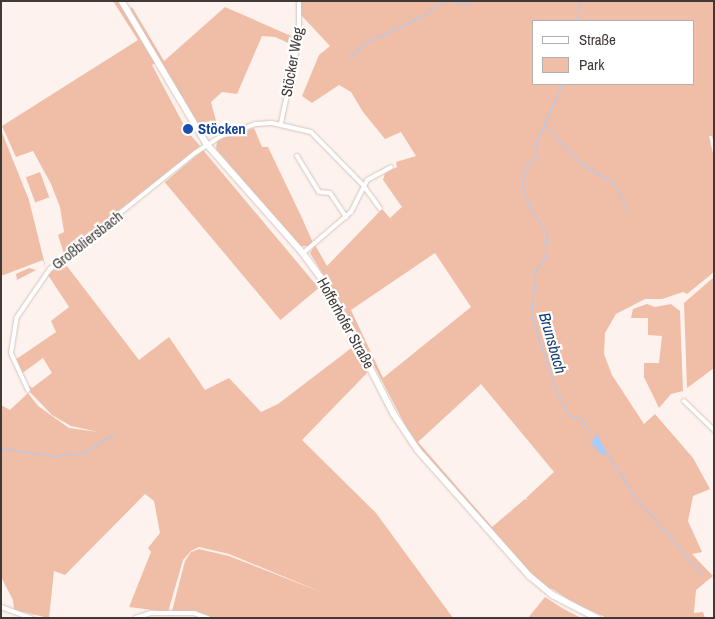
<!DOCTYPE html>
<html>
<head>
<meta charset="utf-8">
<style>
  body { margin:0 }
  #map { position:relative; width:715px; height:619px; overflow:hidden; background:#fdf2ee; font-family:"Archivo Narrow",sans-serif }
  div>[style] { position:absolute }
  .green>* { inset:0; background:#f0bda6; transform-origin:0 0 }
  .water>* { inset:0; background:#aaccfb }
  .stream>* { height:1px; margin:-0.5px; padding:0 0.5px; transform-origin:0.5px; border-radius:0.5px; background:#aaccfb }
  .roads { filter:drop-shadow(0 0 1px #d6c5be) drop-shadow(0 0 1px #d6c5be) }
  .street>* { height:4px; margin:-2px; padding:0 2px; transform-origin:2px; border-radius:2px; background:#fff }
  .secondary>* { height:5.5px; margin:-2.75px; padding:0 2.75px; transform-origin:2.75px; border-radius:2.75px; background:#fff }
  .dots>* { width:14px; height:14px; translate:-50% -50%; box-sizing:border-box; border:2px solid #fff; border-radius:50% }
  span { translate:-50% -50%; white-space:nowrap; text-align:center; line-height:1.15; -webkit-text-stroke:4.5px #fff; paint-order:stroke }
  .street-label { font-size:15px; color:#403a37 }
  .transit-label { font-size:15px; color:#164399; font-weight:700 }
  .left { translate:0 -50%; text-align:left }
  .water-label { font-size:16px; color:#164077; font-style:italic }
  .frame { position:absolute; inset:0; border:2px solid #403a37; pointer-events:none }
  .legend { position:absolute; left:532px; top:20px; width:162px; height:65px; box-sizing:border-box; background:#fff; border:1px solid #b3b0af; margin:0; padding:6px 9px; list-style:none; font-size:15px; color:#403a37 }
  .legend li { display:flex; align-items:center; gap:10px; height:25px }
  .legend b { width:25px; border:1px solid #b3b0af }
</style>
</head>
<body>
<div id="map">
  <div class="green">
    <div style="clip-path:polygon(113px 1px,118px 1px,130px 20px,155px 63px,152px 65px,187px 131px,200px 146px,64px 254px,58px 235px,64px 232px,60px 207px,51px 184px,33px 151px,16px 157px,2px 126px,138px 40px)"></div>
    <div style="clip-path:polygon(evenodd,300px 1px,714px 1px,714px 144px,712px 136px,709px 136px,714px 158px,714px 272px,687px 294px,683px 292px,662px 299px,645px 299px,616px 314px,605px 333px,604px 354px,612px 375px,644px 424px,655px 414px,693px 458px,710px 489px,693px 496px,688px 521px,702px 552px,692px 554px,713px 576px,696px 590px,694px 613px,703px 612px,705px 618px,607px 618px,574px 603px,551px 588px,551px 590px,525px 569px,415px 444px,346px 312px,310px 253px,315px 245px,327px 266px,382px 209px,390px 218px,402px 207px,383px 180px,385px 173px,397px 167px,396px 162px,416px 156px,401px 132px,385px 139px,363px 112px,351px 92px,339px 85px,312px 103px,302px 96px,319px 55px,330px 46px,301px 15px,300px 1px,534px 21px,694px 21px,694px 84px,534px 84px,534px 21px,300px 1px,435px 253px,471px 307px,383px 378px,351px 310px,435px 253px,300px 1px,481px 384px,554px 472px,526px 498px,528px 500px,525px 499px,492px 527px,418px 442px,481px 384px)"></div>
    <div style="clip-path:polygon(132px 7px,164px 61px,225px 7px,298px 39px,295px 46px,275px 37px,262px 36px,237px 94px,222px 92px,211px 102px,219px 132px,211px 136px,206px 135px,186px 106px,130px 9px)"></div>
    <div style="clip-path:polygon(254px 128px,262px 147px,268px 147px,302px 218px,313px 243px,309px 246px,300px 246px,216px 149px,217px 141px,223px 138px)"></div>
    <div style="clip-path:polygon(1px 130px,29px 200px,46px 269px,43px 260px,1px 276px)"></div>
    <div style="left:203px;top:150px;width:180px;height:50px;rotate:50deg"></div>
    <div style="left:40px;top:172px;width:27px;height:15px;rotate:70deg"></div>
    <div style="clip-path:polygon(63px 261px,139px 360px,169px 337px,205px 390px,229px 378px,261px 412px,278px 404px,354px 346px,367px 373px,302px 440px,376px 513px,453px 618px,211px 618px,194px 612px,172px 611px,185px 561px,191px 552px,199px 549px,229px 556px,326px 594px,229px 554px,199px 547px,191px 551px,183px 560px,168px 612px,129px 607px,151px 552px,148px 548px,160px 533px,154px 501px,145px 494px,65px 575px,54px 571px,49px 618px,14px 610px,13px 600px,1px 577px,1px 405px,10px 410px,28px 393px,38px 406px,69px 428px,98px 432px,71px 426px,52px 415px,29px 391px,25px 383px,32px 388px,52px 373px,43px 358px,21px 374px,15px 360px,56px 332px,51px 321px,69px 307px,48px 275px)"></div>
    <div style="clip-path:polygon(29px 268px,36px 270px,17px 280px,16px 274px)"></div>
    <div style="clip-path:polygon(714px 277px,714px 368px,687px 388px,684px 303px)"></div>
    <div style="clip-path:polygon(647px 304px,655px 307px,671px 304px,680px 311px,683px 391px,671px 394px,659px 408px,644px 377px,644px 363px,659px 363px,662px 336px,648px 335px,648px 318px,631px 318px,633px 309px)"></div>
    <div style="clip-path:polygon(545px 597px,562px 608px,581px 618px,528px 618px)"></div>
  </div>
  <div class="water">
    <div style="clip-path:polygon(597px 434px,607px 453px,603px 456px,591px 443px)"></div>
  </div>
  <div class="stream">
    <div style="left:449px;top:1px;width:17px;rotate:10deg"></div>
    <div style="left:466px;top:4px;width:6px;rotate:-31deg"></div>
    <div style="left:575px;top:21px;width:21px;rotate:-76deg"></div>
    <div style="left:349px;top:57px;width:26px;rotate:-39deg"></div>
    <div style="left:369px;top:41px;width:63px;rotate:-25.3deg"></div>
    <div style="left:426px;top:14px;width:15px;rotate:-42deg"></div>
    <div style="left:437px;top:4px;width:11px;rotate:-15deg"></div>
    <div style="left:562px;top:84px;width:64px;rotate:114.1deg"></div>
    <div style="left:536px;top:142px;width:13px;rotate:86deg"></div>
    <div style="left:537px;top:155px;width:16px;rotate:135deg"></div>
    <div style="left:526px;top:166px;width:19px;rotate:102deg"></div>
    <div style="left:522px;top:185px;width:22px;rotate:72deg"></div>
    <div style="left:529px;top:206px;width:33px;rotate:57deg"></div>
    <div style="left:547px;top:234px;width:25px;rotate:97deg"></div>
    <div style="left:544px;top:259px;width:13px;rotate:129deg"></div>
    <div style="left:536px;top:269px;width:46px;rotate:96.2deg"></div>
    <div style="left:531px;top:315px;width:81px;rotate:72deg"></div>
    <div style="left:556px;top:392px;width:28px;rotate:60deg"></div>
    <div style="left:570px;top:416px;width:12px;rotate:14deg"></div>
    <div style="left:582px;top:419px;width:17px;rotate:65deg"></div>
    <div style="left:544px;top:125px;width:56px;rotate:45.7deg"></div>
    <div style="left:583px;top:165px;width:34px;rotate:30deg"></div>
    <div style="left:613px;top:182px;width:31px;rotate:63deg"></div>
    <div style="left:1px;top:448px;width:53px;rotate:8.7deg"></div>
    <div style="left:53px;top:456px;width:30px;rotate:-6deg"></div>
    <div style="left:83px;top:453px;width:34px;rotate:-32deg"></div>
    <div style="left:607px;top:453px;width:52px;rotate:57.5deg"></div>
    <div style="left:635px;top:497px;width:102px;rotate:49deg"></div>
  </div>
  <div class="roads">
    <div class="street">
      <div style="left:281px;top:123px;width:87px;rotate:-78deg"></div>
      <div style="left:299px;top:38px;width:37px;rotate:-90deg"></div>
      <div style="left:297px;top:156px;width:42px;rotate:58.6deg"></div>
      <div style="left:319px;top:192px;width:11px;rotate:5deg"></div>
      <div style="left:330px;top:193px;width:29px;rotate:56deg"></div>
      <div style="left:303px;top:253px;width:63px;rotate:-40.5deg"></div>
      <div style="left:351px;top:212px;width:36px;rotate:-63deg"></div>
      <div style="left:367px;top:180px;width:27px;rotate:-28deg"></div>
      <div style="left:28px;top:390px;width:41px;rotate:-114.7deg"></div>
      <div style="left:11px;top:353px;width:36px;rotate:-81deg"></div>
      <div style="left:17px;top:317px;width:58px;rotate:-55.5deg"></div>
      <div style="left:50px;top:269px;width:186px;rotate:-38.7deg"></div>
      <div style="left:195px;top:153px;width:31px;rotate:-33deg"></div>
      <div style="left:221px;top:136px;width:37px;rotate:-19deg"></div>
      <div style="left:256px;top:124px;width:16px;rotate:-4deg"></div>
      <div style="left:272px;top:123px;width:40px;rotate:13deg"></div>
      <div style="left:311px;top:132px;width:74px;rotate:45.5deg"></div>
      <div style="left:363px;top:185px;width:29px;rotate:54deg"></div>
      <div style="left:684px;top:401px;width:42px;rotate:44deg"></div>
      <div style="left:1px;top:607px;width:33px;rotate:20deg"></div>
      <div style="left:135px;top:618px;width:16px;rotate:-18deg"></div>
      <div style="left:150px;top:613px;width:44px"></div>
      <div style="left:194px;top:613px;width:15px;rotate:20deg"></div>
    </div>
    <div class="secondary">
      <div style="left:122px;top:1px;width:166px;rotate:59.3deg"></div>
      <div style="left:207px;top:144px;width:145px;rotate:48.6deg"></div>
      <div style="left:303px;top:253px;width:47px;rotate:53.6deg"></div>
      <div style="left:331px;top:291px;width:138px;rotate:62.9deg"></div>
      <div style="left:394px;top:414px;width:43px;rotate:56.3deg"></div>
      <div style="left:418px;top:450px;width:169px;rotate:48.4deg"></div>
      <div style="left:530px;top:576px;width:30px;rotate:40deg"></div>
      <div style="left:553px;top:595px;width:50px;rotate:27.6deg"></div>
    </div>
  </div>
  <div class="dots">
    <div style="left:188px;top:129px;background:#1a4fb4"></div>
  </div>
  <div class="street-label">
    <span style="left:292px;top:62px;rotate:-80deg">Stöcker Weg</span>
    <span style="left:87px;top:240px;rotate:-38deg">Großbliersbach</span>
    <span style="left:346px;top:323px;rotate:61deg">Hofferhofer Straße</span>
  </div>
  <div class="transit-label">
    <span class="left" style="left:198px;top:129px">Stöcken</span>
  </div>
  <div class="water-label">
    <span style="left:553px;top:343px;rotate:74deg">Brunsbach</span>
  </div>
  <div class="frame"></div>
  <ul class="legend">
  <li><b style="height:6px;background:#fff"></b>Straße</li>
  <li><b style="height:14px;background:#f0bda6"></b>Park</li>
  </ul>
</div>
</body>
</html>
